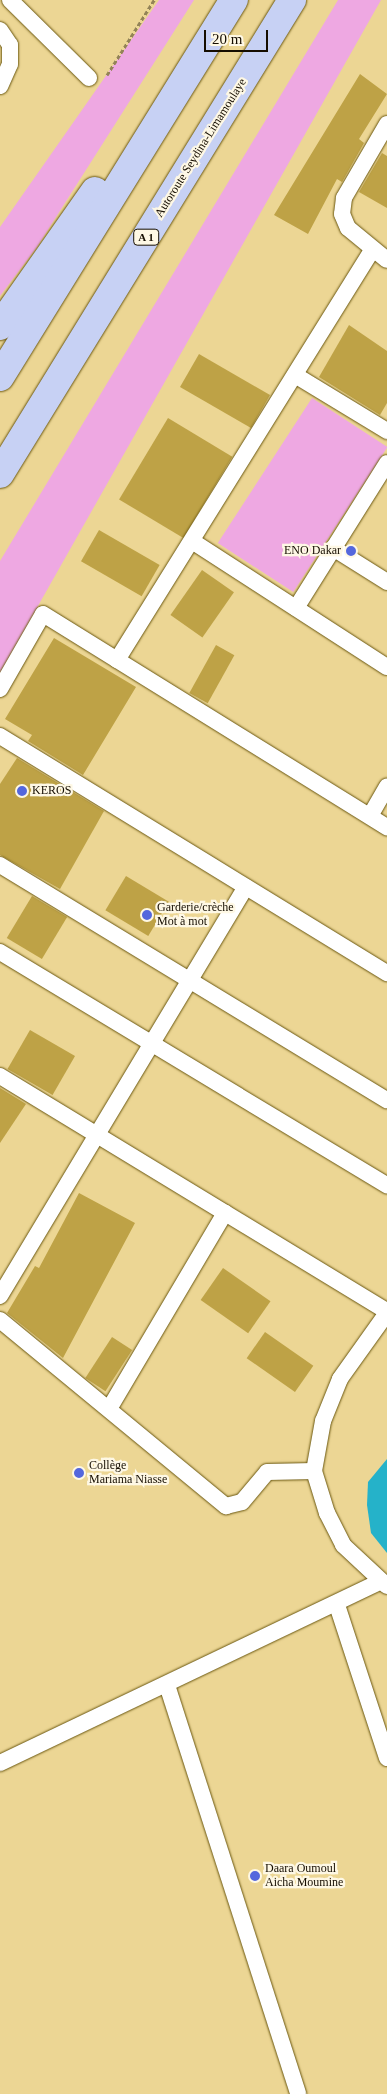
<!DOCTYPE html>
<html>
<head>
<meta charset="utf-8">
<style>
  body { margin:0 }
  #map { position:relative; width:387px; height:2094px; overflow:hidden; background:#ecd694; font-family:"Times New Roman",serif }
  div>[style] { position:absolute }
  .green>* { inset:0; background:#eea8e2; transform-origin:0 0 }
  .water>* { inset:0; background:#25b2c9 }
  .building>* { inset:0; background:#bea246; transform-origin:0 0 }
  .path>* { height:3px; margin-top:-1.5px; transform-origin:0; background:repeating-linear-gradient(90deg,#938357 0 4px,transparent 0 6.5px) }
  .roads { filter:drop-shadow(0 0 1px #6a5710) drop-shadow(0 0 1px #6a5710) }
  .minor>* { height:16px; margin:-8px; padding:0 8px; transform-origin:8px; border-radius:8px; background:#fff }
  .motorway>* { height:28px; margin:-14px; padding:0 14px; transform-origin:14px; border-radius:14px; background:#c7d1f4 }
  .dots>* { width:14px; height:14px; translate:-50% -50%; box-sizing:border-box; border:2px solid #fef8e5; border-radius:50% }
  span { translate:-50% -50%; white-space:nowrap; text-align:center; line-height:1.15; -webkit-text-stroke:4.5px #fef8e5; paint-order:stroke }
  .shield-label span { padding:1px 4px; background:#fef8e5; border:1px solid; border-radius:4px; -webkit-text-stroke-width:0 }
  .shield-label { font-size:11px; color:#150d00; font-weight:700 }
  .street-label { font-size:12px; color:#150d00 }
  .poi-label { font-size:12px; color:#150d00 }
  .right { translate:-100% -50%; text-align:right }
  .left { translate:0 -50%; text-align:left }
  .scale { position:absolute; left:204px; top:30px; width:64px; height:22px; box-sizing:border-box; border:2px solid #150d00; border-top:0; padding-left:6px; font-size:15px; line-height:18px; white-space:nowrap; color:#150d00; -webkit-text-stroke:4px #fef8e5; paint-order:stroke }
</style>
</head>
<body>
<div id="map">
  <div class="green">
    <div style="clip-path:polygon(159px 0,194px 0,37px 247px,0 296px,0 227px)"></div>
    <div style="clip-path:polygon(338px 0,381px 0,0 673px,0 561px)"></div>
    <div style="left:312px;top:398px;width:90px;height:173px;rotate:33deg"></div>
  </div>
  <div class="water">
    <div style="clip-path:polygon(387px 1459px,387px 1553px,371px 1533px,367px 1505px,368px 1482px)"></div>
  </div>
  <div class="building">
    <div style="clip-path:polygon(360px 74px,387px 94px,359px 139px,364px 143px,342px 182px,337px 179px,308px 234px,274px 215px)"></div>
    <div style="clip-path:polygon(382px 153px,387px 156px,387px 208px,359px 192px)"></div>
    <div style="clip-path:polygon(349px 325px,387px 351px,387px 403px,380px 415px,319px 377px)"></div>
    <div style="left:199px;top:354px;width:82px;height:38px;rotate:30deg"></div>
    <div style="left:168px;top:418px;width:75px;height:95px;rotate:31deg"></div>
    <div style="left:99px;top:530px;width:70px;height:36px;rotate:30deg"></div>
    <div style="left:202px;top:570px;width:39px;height:55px;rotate:35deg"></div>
    <div style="clip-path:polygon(54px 638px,136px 687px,83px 775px,28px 741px,32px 735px,5px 719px)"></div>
    <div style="left:216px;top:645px;width:21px;height:55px;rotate:29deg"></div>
    <div style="clip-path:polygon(17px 758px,104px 811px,60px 889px,0 855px,0 784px)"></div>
    <div style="left:126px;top:876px;width:50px;height:40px;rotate:31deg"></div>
    <div style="left:32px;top:896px;width:41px;height:49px;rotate:31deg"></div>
    <div style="left:30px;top:1030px;width:52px;height:45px;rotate:30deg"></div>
    <div style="clip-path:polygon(0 1088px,26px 1104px,0 1143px)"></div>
    <div style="clip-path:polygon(79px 1193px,135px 1223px,63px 1358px,7px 1313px,35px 1266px,39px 1268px)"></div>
    <div style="left:223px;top:1268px;width:58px;height:39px;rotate:35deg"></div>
    <div style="left:265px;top:1332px;width:59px;height:32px;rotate:35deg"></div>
    <div style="left:112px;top:1337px;width:24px;height:49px;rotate:33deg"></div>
  </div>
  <div class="path">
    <div style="left:107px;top:75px;width:89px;rotate:-57.9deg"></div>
  </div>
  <div class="roads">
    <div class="minor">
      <div style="left:10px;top:0;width:111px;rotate:44.6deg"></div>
      <div style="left:0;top:30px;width:18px;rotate:56deg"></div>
      <div style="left:10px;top:45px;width:19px;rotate:90deg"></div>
      <div style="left:10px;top:64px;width:24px;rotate:114deg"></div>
      <div style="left:387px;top:124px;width:86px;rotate:120.2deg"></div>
      <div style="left:344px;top:198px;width:16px;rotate:97deg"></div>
      <div style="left:342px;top:214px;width:15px;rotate:67deg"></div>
      <div style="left:348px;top:228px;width:50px;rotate:39.4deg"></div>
      <div style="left:295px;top:375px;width:108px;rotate:31.3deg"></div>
      <div style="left:192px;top:541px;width:232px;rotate:32.9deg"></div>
      <div style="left:333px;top:548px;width:64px;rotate:32.2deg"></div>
      <div style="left:296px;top:608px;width:171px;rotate:-57.9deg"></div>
      <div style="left:117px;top:660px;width:482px;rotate:-58.1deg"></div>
      <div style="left:0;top:689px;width:86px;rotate:-60.2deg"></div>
      <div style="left:43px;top:614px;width:405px;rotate:31.8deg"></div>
      <div style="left:0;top:736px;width:454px;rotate:31.5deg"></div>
      <div style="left:370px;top:816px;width:34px;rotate:-60deg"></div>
      <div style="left:0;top:865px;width:453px;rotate:31.3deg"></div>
      <div style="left:0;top:952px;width:452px;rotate:31.1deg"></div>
      <div style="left:0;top:1076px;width:453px;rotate:31.3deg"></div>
      <div style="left:0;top:1296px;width:477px;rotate:-59deg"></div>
      <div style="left:387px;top:1313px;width:81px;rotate:125.5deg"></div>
      <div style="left:340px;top:1379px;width:45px;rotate:112deg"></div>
      <div style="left:323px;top:1421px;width:51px;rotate:100.2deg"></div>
      <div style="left:314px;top:1471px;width:44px;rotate:72.8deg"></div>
      <div style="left:327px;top:1513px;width:36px;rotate:63deg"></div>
      <div style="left:343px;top:1545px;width:60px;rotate:43deg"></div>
      <div style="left:0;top:1320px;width:293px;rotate:39.5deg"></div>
      <div style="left:226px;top:1506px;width:16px;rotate:-14deg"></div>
      <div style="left:242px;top:1502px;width:39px;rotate:-50deg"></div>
      <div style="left:267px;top:1472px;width:47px;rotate:-1.2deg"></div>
      <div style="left:109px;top:1409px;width:228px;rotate:-59.4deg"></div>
      <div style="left:337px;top:1605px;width:161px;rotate:71.9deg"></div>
      <div style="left:167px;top:1685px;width:429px;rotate:72.2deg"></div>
      <div style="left:0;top:1763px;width:421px;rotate:-25.5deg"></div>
    </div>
    <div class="motorway">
      <div style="left:0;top:326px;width:165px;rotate:-54.9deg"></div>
      <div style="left:0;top:377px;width:444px;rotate:-58.2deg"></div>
      <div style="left:0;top:474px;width:557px;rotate:-58.37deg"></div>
    </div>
  </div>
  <div class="dots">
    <div style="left:351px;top:551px;background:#5467dd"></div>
    <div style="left:22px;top:791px;background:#5467dd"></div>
    <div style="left:147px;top:915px;background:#5467dd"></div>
    <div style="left:79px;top:1473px;background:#5467dd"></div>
    <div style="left:255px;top:1876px;background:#5467dd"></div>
  </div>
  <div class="shield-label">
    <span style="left:146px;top:237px">A 1</span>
  </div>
  <div class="street-label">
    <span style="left:201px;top:148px;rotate:-58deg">Autoroute Seydina-Limamoulaye</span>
  </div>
  <div class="poi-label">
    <span class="right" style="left:341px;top:551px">ENO Dakar</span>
    <span class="left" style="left:32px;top:791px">KEROS</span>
    <span class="left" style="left:157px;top:915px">Garderie/crèche<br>Mot à mot</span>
    <span class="left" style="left:89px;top:1473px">Collège<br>Mariama Niasse</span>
    <span class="left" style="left:265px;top:1876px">Daara Oumoul<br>Aicha Moumine</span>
  </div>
  <div class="scale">20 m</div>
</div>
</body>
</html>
